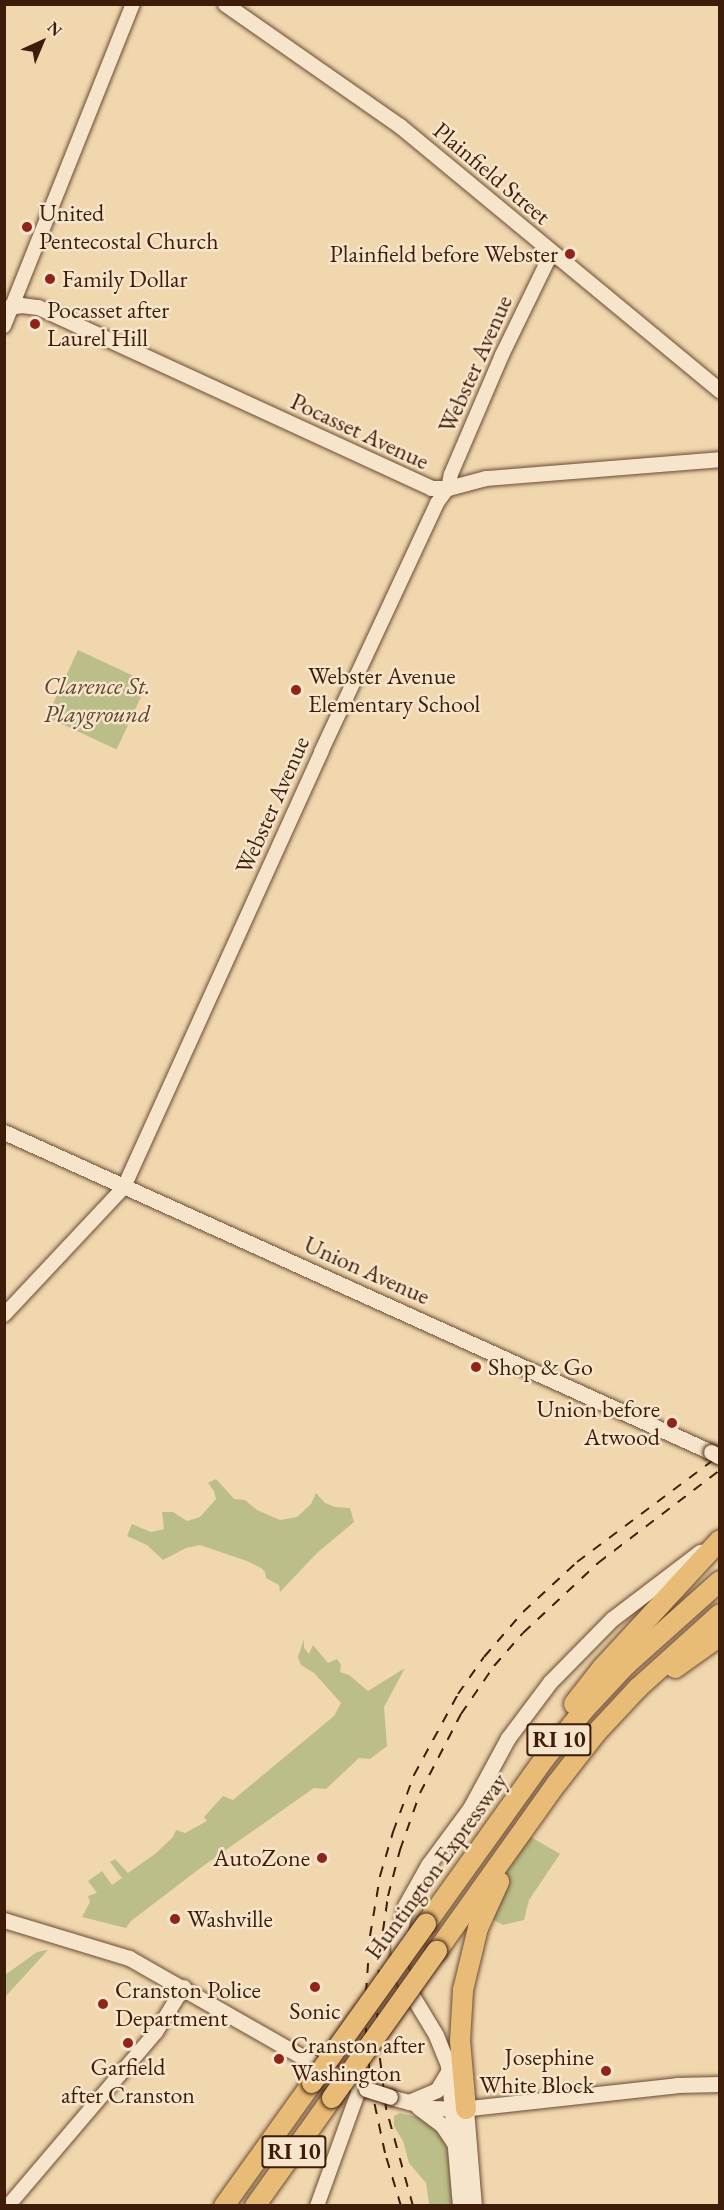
<!DOCTYPE html>
<html>
<head>
<meta charset="utf-8">
<style>
  body { margin:0 }
  #map { position:relative; width:724px; height:2210px; overflow:hidden; background:#f1d7ae; font-family:"EB Garamond",serif }
  div>[style] { position:absolute }
  .green>* { inset:0; background:#bcbe89; transform-origin:0 0 }
  .roads { filter:drop-shadow(0 0 2px #6a4c33) drop-shadow(0 0 2px #6a4c33) }
  .tertiary>* { height:14px; margin:-7px; padding:0 7px; transform-origin:7px; border-radius:7px; background:#f6e5ca }
  .secondary>* { height:15px; margin:-7.5px; padding:0 7.5px; transform-origin:7.5px; border-radius:7.5px; background:#f6e5ca }
  .motorway>* { height:20px; margin:-10px; padding:0 10px; transform-origin:10px; border-radius:10px; background:#e8bc77 }
  .rail>* { height:2px; margin-top:-1px; transform-origin:0; background:repeating-linear-gradient(90deg,#3d1d0a 0 10px,transparent 0 20px) }
  .bridges { filter:drop-shadow(0 0 2px #3d1d0a) drop-shadow(0 0 2px #3d1d0a) }
  .secondary-bridge>* { height:15px; margin:-7.5px; padding:0 7.5px; transform-origin:7.5px; border-radius:7.5px; background:#f6e5ca }
  .motorway-bridge>* { height:20px; margin:-10px; padding:0 10px; transform-origin:10px; border-radius:10px; background:#e8bc77 }
  .dots>* { width:16px; height:16px; translate:-50% -50%; box-sizing:border-box; border:3px solid #f6e5ca; border-radius:50% }
  span { translate:-50% -50%; white-space:nowrap; text-align:center; line-height:1.15; -webkit-text-stroke:5px #f6e5ca; paint-order:stroke }
  .shield-label span { padding:2px 4px; background:#f6e5ca; border:2px solid; border-radius:4px; -webkit-text-stroke-width:0 }
  .shield-label { font-size:22px; color:#3d1d0a; font-weight:700 }
  .street-label { font-size:24px; color:#3d1d0a }
  .poi-label { font-size:24px; color:#3d1d0a }
  .left { translate:0 -50%; text-align:left }
  .right { translate:-100% -50%; text-align:right }
  .park-label { font-size:24px; color:#5d452a; font-style:italic }
  .frame { position:absolute; inset:0; border:6px solid #3d1d0a; pointer-events:none }
  .north { position:absolute; left:12px; top:12px; width:60px; height:60px; -webkit-text-stroke:4px #f6e5ca; paint-order:stroke; rotate:44deg; font-size:16px; font-weight:700; line-height:24px; text-align:center; color:#3d1d0a }
  .north::after { content:''; display:block; margin:auto; width:21px; height:27px; background:#3d1d0a; clip-path:polygon(50% 0,100% 100%,50% 72%,0 100%) }
</style>
</head>
<body>
<div id="map">
  <div class="green">
    <div style="left:78px;top:650px;width:77px;height:74px;rotate:25deg"></div>
    <div style="clip-path:polygon(216px 1479px,234px 1499px,245px 1500px,257px 1510px,280px 1520px,297px 1517px,311px 1504px,316px 1493px,325px 1503px,335px 1507px,350px 1508px,354px 1522px,317px 1553px,280px 1592px,279px 1585px,266px 1578px,265px 1572px,261px 1568px,247px 1561px,200px 1545px,186px 1548px,163px 1560px,147px 1545px,127px 1536px,132px 1524px,151px 1532px,164px 1529px,162px 1512px,173px 1512px,187px 1521px,200px 1517px,216px 1499px,214px 1491px,208px 1483px)"></div>
    <div style="clip-path:polygon(304px 1639px,304px 1648px,309px 1654px,313px 1645px,328px 1663px,337px 1659px,341px 1665px,340px 1672px,349px 1675px,368px 1691px,405px 1668px,384px 1707px,387px 1746px,370px 1759px,359px 1758px,326px 1789px,314px 1788px,203px 1866px,131px 1921px,126px 1928px,82px 1917px,90px 1902px,88px 1896px,97px 1893px,88px 1881px,102px 1871px,112px 1885px,122px 1878px,110px 1862px,115px 1859px,128px 1873px,155px 1854px,173px 1837px,176px 1830px,185px 1833px,207px 1821px,204px 1817px,223px 1796px,233px 1800px,334px 1716px,341px 1703px,314px 1673px,301px 1665px,298px 1657px)"></div>
    <div style="clip-path:polygon(524px 1833px,560px 1854px,529px 1900px,524px 1920px,503px 1925px,483px 1914px)"></div>
    <div style="clip-path:polygon(48px 1950px,5px 1997px,5px 1998px,5px 1975px,37px 1952px)"></div>
    <div style="clip-path:polygon(400px 2113px,421px 2118px,442px 2136px,449px 2155px,452px 2205px,429px 2204px,426px 2183px,409px 2163px,403px 2141px,394px 2126px,394px 2116px)"></div>
  </div>
  <div class="roads">
    <div class="tertiary">
      <div style="left:4px;top:326px;width:347px;rotate:-68.2deg"></div>
      <div style="left:4px;top:1315px;width:175px;rotate:-46.8deg"></div>
      <div style="left:124px;top:1187px;width:478px;rotate:-65.6deg"></div>
      <div style="left:321px;top:752px;width:275px;rotate:-65deg"></div>
      <div style="left:437px;top:503px;width:19px;rotate:-54deg"></div>
      <div style="left:448px;top:488px;width:14px;rotate:-78deg"></div>
      <div style="left:451px;top:474px;width:129px;rotate:-66.8deg"></div>
      <div style="left:502px;top:355px;width:114px;rotate:-64.1deg"></div>
      <div style="left:8px;top:2206px;width:228px;rotate:-49.6deg"></div>
      <div style="left:156px;top:2032px;width:53px;rotate:-58.1deg"></div>
      <div style="left:317px;top:2206px;width:127px;rotate:-70.1deg"></div>
    </div>
    <div class="secondary">
      <div style="left:225px;top:4px;width:213px;rotate:34.9deg"></div>
      <div style="left:400px;top:126px;width:415px;rotate:39.6deg"></div>
      <div style="left:4px;top:308px;width:17px;rotate:-10deg"></div>
      <div style="left:21px;top:305px;width:17px;rotate:7deg"></div>
      <div style="left:38px;top:307px;width:433px;rotate:24.7deg"></div>
      <div style="left:431px;top:488px;width:17px"></div>
      <div style="left:448px;top:488px;width:39px;rotate:-15deg"></div>
      <div style="left:486px;top:478px;width:235px;rotate:-4.6deg"></div>
      <div style="left:4px;top:1132px;width:776px;rotate:24.35deg"></div>
      <div style="left:4px;top:1920px;width:131px;rotate:16.9deg"></div>
      <div style="left:129px;top:1958px;width:210px;rotate:29.7deg"></div>
      <div style="left:311px;top:2062px;width:61px;rotate:26.1deg"></div>
      <div style="left:390px;top:2097px;width:43px;rotate:14.7deg"></div>
      <div style="left:432px;top:2108px;width:29px;rotate:2deg"></div>
      <div style="left:461px;top:2109px;width:217px;rotate:-6.3deg"></div>
      <div style="left:677px;top:2085px;width:43px;rotate:-1.3deg"></div>
      <div style="left:409px;top:2102px;width:30px;rotate:-23deg"></div>
      <div style="left:437px;top:2090px;width:23px;rotate:-59deg"></div>
      <div style="left:418px;top:2107px;width:30px;rotate:37deg"></div>
      <div style="left:442px;top:2125px;width:22px;rotate:56deg"></div>
      <div style="left:466px;top:2109px;width:97px;rotate:85.3deg"></div>
      <div style="left:460px;top:2206px;width:142px;rotate:-94.9deg"></div>
      <div style="left:448px;top:2065px;width:32px;rotate:-112deg"></div>
      <div style="left:436px;top:2035px;width:56px;rotate:-121.1deg"></div>
      <div style="left:407px;top:1987px;width:22px;rotate:-111deg"></div>
      <div style="left:399px;top:1966px;width:26px;rotate:-92deg"></div>
      <div style="left:398px;top:1940px;width:35px;rotate:-78deg"></div>
      <div style="left:405px;top:1906px;width:47px;rotate:-60.7deg"></div>
      <div style="left:428px;top:1865px;width:71px;rotate:-53.6deg"></div>
      <div style="left:470px;top:1808px;width:80px;rotate:-61.5deg"></div>
      <div style="left:508px;top:1738px;width:70px;rotate:-53.1deg"></div>
      <div style="left:550px;top:1682px;width:88px;rotate:-45.5deg"></div>
      <div style="left:612px;top:1619px;width:111px;rotate:-37.3deg"></div>
    </div>
    <div class="motorway">
      <div style="left:675px;top:1668px;width:55px;rotate:-35.4deg"></div>
      <div style="left:574px;top:1704px;width:46px;rotate:-52.1deg"></div>
      <div style="left:602px;top:1668px;width:174px;rotate:-47.3deg"></div>
      <div style="left:426px;top:1924px;width:204px;rotate:-54.4deg"></div>
      <div style="left:545px;top:1758px;width:62px;rotate:-50.9deg"></div>
      <div style="left:584px;top:1710px;width:62px;rotate:-47deg"></div>
      <div style="left:626px;top:1665px;width:126px;rotate:-41.8deg"></div>
      <div style="left:437px;top:1951px;width:206px;rotate:-54.5deg"></div>
      <div style="left:557px;top:1783px;width:63px;rotate:-52deg"></div>
      <div style="left:596px;top:1733px;width:62px;rotate:-47deg"></div>
      <div style="left:638px;top:1688px;width:110px;rotate:-42.1deg"></div>
      <div style="left:466px;top:2109px;width:68px;rotate:-95deg"></div>
      <div style="left:460px;top:2041px;width:51px;rotate:-86.6deg"></div>
      <div style="left:463px;top:1990px;width:64px;rotate:-76.4deg"></div>
      <div style="left:478px;top:1928px;width:51px;rotate:-65.5deg"></div>
      <div style="left:224px;top:2206px;width:151px;rotate:-54.4deg"></div>
      <div style="left:255px;top:2206px;width:133px;rotate:-54.5deg"></div>
    </div>
  </div>
  <div class="rail">
    <div style="left:401px;top:2206px;width:55px;rotate:-106.8deg"></div>
    <div style="left:385px;top:2153px;width:62px;rotate:-102deg"></div>
    <div style="left:372px;top:2092px;width:54px;rotate:-96.3deg"></div>
    <div style="left:366px;top:2038px;width:45px;rotate:-90deg"></div>
    <div style="left:366px;top:1993px;width:57px;rotate:-86deg"></div>
    <div style="left:370px;top:1936px;width:61px;rotate:-80.5deg"></div>
    <div style="left:380px;top:1876px;width:46px;rotate:-73.5deg"></div>
    <div style="left:393px;top:1832px;width:61px;rotate:-69.8deg"></div>
    <div style="left:414px;top:1775px;width:92px;rotate:-61.5deg"></div>
    <div style="left:458px;top:1694px;width:45px;rotate:-54.9deg"></div>
    <div style="left:484px;top:1657px;width:60px;rotate:-49.1deg"></div>
    <div style="left:523px;top:1612px;width:74px;rotate:-42.8deg"></div>
    <div style="left:577px;top:1562px;width:179px;rotate:-36.8deg"></div>
    <div style="left:413px;top:2206px;width:102px;rotate:-105.4deg"></div>
    <div style="left:386px;top:2108px;width:65px;rotate:-97deg"></div>
    <div style="left:378px;top:2043px;width:43px;rotate:-91.3deg"></div>
    <div style="left:377px;top:2000px;width:49px;rotate:-86.5deg"></div>
    <div style="left:380px;top:1951px;width:56px;rotate:-81.7deg"></div>
    <div style="left:388px;top:1896px;width:48px;rotate:-75.4deg"></div>
    <div style="left:400px;top:1850px;width:60px;rotate:-70.7deg"></div>
    <div style="left:420px;top:1793px;width:89px;rotate:-62.6deg"></div>
    <div style="left:461px;top:1714px;width:58px;rotate:-55.5deg"></div>
    <div style="left:494px;top:1666px;width:44px;rotate:-48.7deg"></div>
    <div style="left:523px;top:1633px;width:103px;rotate:-43deg"></div>
    <div style="left:598px;top:1563px;width:153px;rotate:-37.3deg"></div>
  </div>
  <div class="bridges">
    <div class="secondary-bridge">
      <div style="left:711px;top:1452px;width:10px;rotate:29deg"></div>
      <div style="left:366px;top:2089px;width:25px;rotate:18deg"></div>
    </div>
    <div class="motorway-bridge">
      <div style="left:312px;top:2083px;width:196px;rotate:-54.4deg"></div>
      <div style="left:332px;top:2098px;width:181px;rotate:-54.5deg"></div>
    </div>
  </div>
  <div class="dots">
    <div style="left:27px;top:227px;background:#8f2418"></div>
    <div style="left:570px;top:254px;background:#8f2418"></div>
    <div style="left:50px;top:279px;background:#8f2418"></div>
    <div style="left:35px;top:324px;background:#8f2418"></div>
    <div style="left:296px;top:690px;background:#8f2418"></div>
    <div style="left:476px;top:1367px;background:#8f2418"></div>
    <div style="left:672px;top:1423px;background:#8f2418"></div>
    <div style="left:322px;top:1858px;background:#8f2418"></div>
    <div style="left:175px;top:1919px;background:#8f2418"></div>
    <div style="left:315px;top:1987px;background:#8f2418"></div>
    <div style="left:103px;top:2004px;background:#8f2418"></div>
    <div style="left:128px;top:2043px;background:#8f2418"></div>
    <div style="left:279px;top:2059px;background:#8f2418"></div>
    <div style="left:606px;top:2071px;background:#8f2418"></div>
  </div>
  <div class="shield-label">
    <span style="left:559px;top:1740px">RI 10</span>
    <span style="left:294px;top:2152px">RI 10</span>
  </div>
  <div class="street-label">
    <span style="left:492px;top:173px;rotate:40deg">Plainfield Street</span>
    <span style="left:475px;top:364px;rotate:-66deg">Webster Avenue</span>
    <span style="left:360px;top:431px;rotate:25deg">Pocasset Avenue</span>
    <span style="left:272px;top:805px;rotate:-66deg">Webster Avenue</span>
    <span style="left:367px;top:1270px;rotate:24deg">Union Avenue</span>
    <span style="left:436px;top:1866px;rotate:-54deg">Huntington Expressway</span>
  </div>
  <div class="poi-label">
    <span class="left" style="left:39px;top:227px">United<br>Pentecostal Church</span>
    <span class="right" style="left:558px;top:254px">Plainfield before Webster</span>
    <span class="left" style="left:62px;top:279px">Family Dollar</span>
    <span class="left" style="left:47px;top:324px">Pocasset after<br>Laurel Hill</span>
    <span class="left" style="left:308px;top:690px">Webster Avenue<br>Elementary School</span>
    <span class="left" style="left:488px;top:1367px">Shop &amp; Go</span>
    <span class="right" style="left:660px;top:1423px">Union before<br>Atwood</span>
    <span class="right" style="left:310px;top:1858px">AutoZone</span>
    <span class="left" style="left:187px;top:1919px">Washville</span>
    <span class="left" style="left:115px;top:2004px">Cranston Police<br>Department</span>
    <span style="left:315px;top:2011px">Sonic</span>
    <span class="left" style="left:291px;top:2059px">Cranston after<br>Washington</span>
    <span class="right" style="left:594px;top:2071px">Josephine<br>White Block</span>
    <span style="left:128px;top:2081px">Garfield<br>after Cranston</span>
  </div>
  <div class="park-label">
    <span style="left:97px;top:700px">Clarence St.<br>Playground</span>
  </div>
  <div class="frame"></div>
  <div class="north">N</div>
</div>
</body>
</html>
